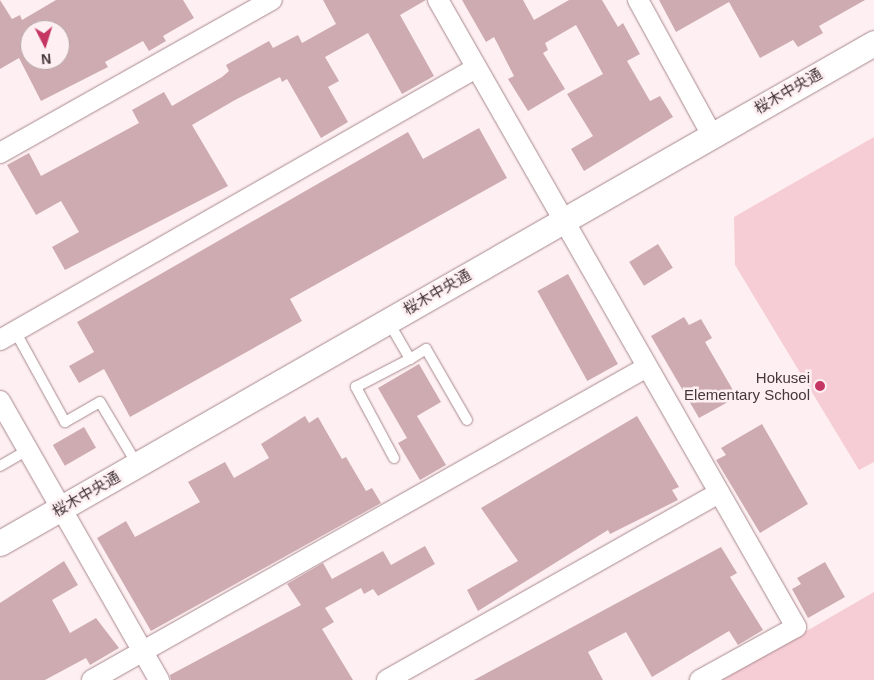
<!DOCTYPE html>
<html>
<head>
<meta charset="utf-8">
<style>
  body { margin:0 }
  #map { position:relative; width:874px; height:680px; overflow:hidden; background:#fef0f2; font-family:Helvetica,"Noto Sans JP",sans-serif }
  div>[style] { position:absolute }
  .green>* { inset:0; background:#f6cdd4 }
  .building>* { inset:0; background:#cdabb0; transform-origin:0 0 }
  .roads { filter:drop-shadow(0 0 1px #a8888d) drop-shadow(0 0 1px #a8888d) }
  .service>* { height:10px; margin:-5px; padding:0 5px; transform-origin:5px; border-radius:5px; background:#fff }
  .minor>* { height:20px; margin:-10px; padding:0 10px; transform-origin:10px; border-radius:10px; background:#fff }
  .tertiary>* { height:25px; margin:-12.5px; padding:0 12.5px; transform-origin:12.5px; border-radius:12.5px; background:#fff }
  .dots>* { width:14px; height:14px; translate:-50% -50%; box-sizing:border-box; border:2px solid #fef0f2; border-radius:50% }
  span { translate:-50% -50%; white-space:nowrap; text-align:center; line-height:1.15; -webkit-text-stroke:5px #fef0f2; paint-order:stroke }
  .street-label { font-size:15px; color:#46383a }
  .poi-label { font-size:15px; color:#46383a }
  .right { translate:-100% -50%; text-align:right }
  .north { position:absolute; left:20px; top:20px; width:50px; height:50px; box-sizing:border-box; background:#fef0f2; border:1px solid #b4a6a8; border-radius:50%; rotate:175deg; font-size:14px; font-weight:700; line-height:20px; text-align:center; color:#46383a }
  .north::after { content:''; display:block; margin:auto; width:18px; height:22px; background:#c53762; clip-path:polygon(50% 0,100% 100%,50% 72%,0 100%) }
</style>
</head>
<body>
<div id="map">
  <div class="green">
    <div style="clip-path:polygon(874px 137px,874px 462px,859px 470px,735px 265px,734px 217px)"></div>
    <div style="clip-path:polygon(874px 592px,874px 680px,722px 680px)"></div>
  </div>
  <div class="building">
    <div style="clip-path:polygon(evenodd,0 0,12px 19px,20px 15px,22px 20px,56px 0,183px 0,194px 18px,163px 36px,166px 41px,149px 51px,143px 41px,105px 62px,108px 67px,41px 101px,19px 58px,0 69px,0 0,30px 30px,60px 30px,60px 60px,30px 60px,30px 30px)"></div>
    <div style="clip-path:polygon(323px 0,426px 0,400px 15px,434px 76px,402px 94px,368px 33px,325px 57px,339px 81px,328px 87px,348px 122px,321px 138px,287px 79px,282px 82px,280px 77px,235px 100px,192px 125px,228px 186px,65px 270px,52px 247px,79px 232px,61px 201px,36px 215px,7px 165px,29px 153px,41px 176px,139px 123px,132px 110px,164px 92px,172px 106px,222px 77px,229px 71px,226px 65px,269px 41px,273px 48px,298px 35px,302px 43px,336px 24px)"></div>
    <div style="clip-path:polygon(462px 0,523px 0,534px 20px,569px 0,602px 0,618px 27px,623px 23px,640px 54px,627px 61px,650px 101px,660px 96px,673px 117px,584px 171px,571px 149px,593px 136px,567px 94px,603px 74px,576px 25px,545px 43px,548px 50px,543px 53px,565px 89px,528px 111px,508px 79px,514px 76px,494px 37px,486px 42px)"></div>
    <div style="clip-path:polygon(659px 0,865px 0,819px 26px,823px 33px,798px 47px,793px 40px,760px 58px,729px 2px,676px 32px)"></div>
    <div style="clip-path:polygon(479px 128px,507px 178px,290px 299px,302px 321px,130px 417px,104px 369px,79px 383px,69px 366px,94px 352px,77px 322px,408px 132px,423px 159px)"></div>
    <div style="left:658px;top:244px;width:28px;height:34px;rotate:58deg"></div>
    <div style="left:568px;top:274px;width:103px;height:35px;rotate:61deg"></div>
    <div style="clip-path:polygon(684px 317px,689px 325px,701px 319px,712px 338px,705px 342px,737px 397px,699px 418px,651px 336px)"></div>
    <div style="clip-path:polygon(419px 364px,441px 402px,417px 416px,446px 465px,420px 480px,398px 443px,407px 438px,378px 388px)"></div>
    <div style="clip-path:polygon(305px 416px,309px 423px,318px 417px,342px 459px,346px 457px,366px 491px,372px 488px,381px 503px,151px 631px,97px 538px,126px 521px,135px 537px,200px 502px,188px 482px,225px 462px,234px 478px,269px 458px,261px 444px)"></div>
    <div style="clip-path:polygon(637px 416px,679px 487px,672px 490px,678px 500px,610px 534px,608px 530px,478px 611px,467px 590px,518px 561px,481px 508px)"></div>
    <div style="clip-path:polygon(762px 424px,808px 504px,760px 533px,716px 460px,726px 455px,721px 448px)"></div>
    <div style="left:84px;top:427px;width:24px;height:36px;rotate:60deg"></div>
    <div style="clip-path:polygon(425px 546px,435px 564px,378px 596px,373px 589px,364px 594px,361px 588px,325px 608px,334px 622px,322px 629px,353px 680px,171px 680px,170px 675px,301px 605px,287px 584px,323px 563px,332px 579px,383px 551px,391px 565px)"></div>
    <div style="clip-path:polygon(721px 547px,737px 573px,730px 577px,763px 630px,738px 645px,729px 631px,652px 677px,626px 632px,588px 652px,603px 680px,474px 680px)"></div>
    <div style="clip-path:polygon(64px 561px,78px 585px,52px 600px,70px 633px,96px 618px,119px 648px,90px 665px,86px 658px,45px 680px,0 680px,0 603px)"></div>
    <div style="clip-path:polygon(825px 562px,845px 597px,808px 618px,792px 589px,801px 584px,797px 578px)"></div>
  </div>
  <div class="roads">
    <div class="service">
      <div style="left:388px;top:321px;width:44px;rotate:59.9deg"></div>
      <div style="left:410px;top:359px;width:19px;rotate:-32deg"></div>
      <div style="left:426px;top:349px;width:82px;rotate:60deg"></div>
      <div style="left:15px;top:331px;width:104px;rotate:61.2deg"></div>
      <div style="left:65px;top:422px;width:40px;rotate:-29.7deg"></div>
      <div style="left:100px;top:402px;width:72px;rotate:59.2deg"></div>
      <div style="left:394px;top:458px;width:81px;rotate:-118.2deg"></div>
      <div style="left:356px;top:387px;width:61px;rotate:-27.4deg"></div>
      <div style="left:0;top:466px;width:32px;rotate:-30deg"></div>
    </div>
    <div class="minor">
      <div style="left:438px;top:0;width:722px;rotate:60.27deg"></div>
      <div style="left:796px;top:627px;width:110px;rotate:151.1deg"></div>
      <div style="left:638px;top:0;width:154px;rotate:61.3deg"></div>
      <div style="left:0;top:153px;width:312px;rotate:-29.4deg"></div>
      <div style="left:0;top:340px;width:548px;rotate:-29.74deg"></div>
      <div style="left:0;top:401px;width:321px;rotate:60.3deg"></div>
      <div style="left:92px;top:680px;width:637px;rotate:-29.42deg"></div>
      <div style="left:387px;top:680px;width:381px;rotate:-29.4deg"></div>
    </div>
    <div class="tertiary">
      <div style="left:0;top:543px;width:1007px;rotate:-29.77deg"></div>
    </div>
  </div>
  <div class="dots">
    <div style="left:820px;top:386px;background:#c53762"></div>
  </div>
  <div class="street-label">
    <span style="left:788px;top:91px;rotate:-30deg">桜木中央通</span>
    <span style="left:437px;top:292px;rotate:-30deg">桜木中央通</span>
    <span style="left:86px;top:494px;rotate:-30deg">桜木中央通</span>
  </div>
  <div class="poi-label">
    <span class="right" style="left:810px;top:386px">Hokusei<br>Elementary School</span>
  </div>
  <div class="north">N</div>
</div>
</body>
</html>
